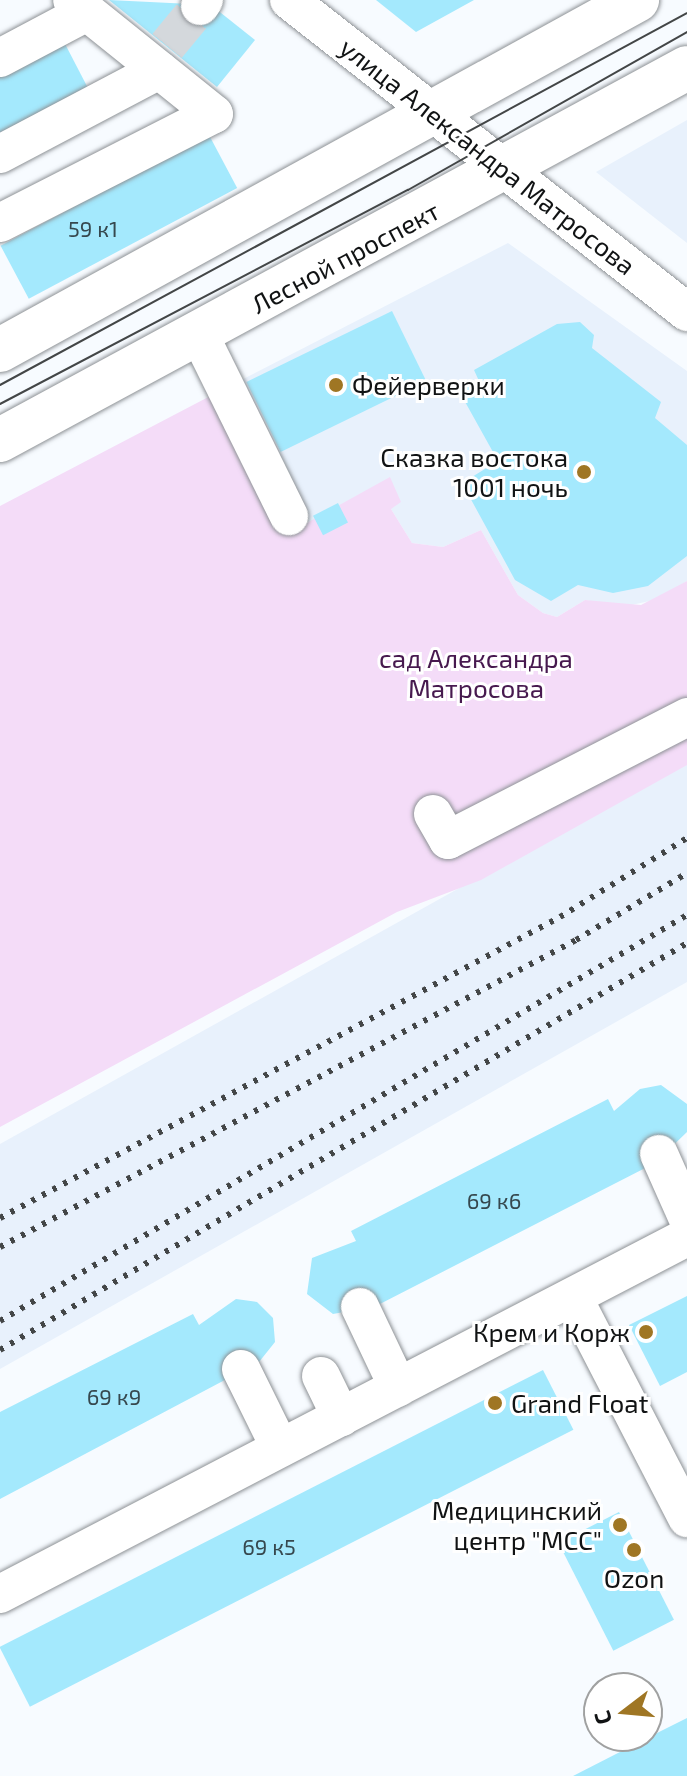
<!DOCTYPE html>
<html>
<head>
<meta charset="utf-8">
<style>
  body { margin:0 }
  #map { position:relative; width:687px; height:1776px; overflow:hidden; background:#f7fbff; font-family:"Exo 2",sans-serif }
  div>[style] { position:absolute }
  .built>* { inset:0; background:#e8f1fc }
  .green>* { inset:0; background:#f4dcf8 }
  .building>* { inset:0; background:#a4e9fd; transform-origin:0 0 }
  .minor-tunnel>* { height:38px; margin-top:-19px; transform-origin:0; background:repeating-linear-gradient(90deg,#d4d8dc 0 38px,transparent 0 57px) }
  .roads { filter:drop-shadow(0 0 2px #8e9296) drop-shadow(0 0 2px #8e9296) }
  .minor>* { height:38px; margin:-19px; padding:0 19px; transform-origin:19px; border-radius:19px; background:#fff }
  .major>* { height:44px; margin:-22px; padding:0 22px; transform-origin:22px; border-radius:22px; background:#fff }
  .tram>* { height:2px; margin:-1px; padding:0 1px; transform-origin:1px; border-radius:1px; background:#434647 }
  .rail>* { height:6px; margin-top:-3px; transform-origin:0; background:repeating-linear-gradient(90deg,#434647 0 4px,transparent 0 12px) }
  .dots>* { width:22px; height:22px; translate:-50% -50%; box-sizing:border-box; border:4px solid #fff; border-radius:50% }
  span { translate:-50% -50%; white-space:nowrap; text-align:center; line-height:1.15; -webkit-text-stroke:6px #fff; paint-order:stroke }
  .number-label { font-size:22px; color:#36484e }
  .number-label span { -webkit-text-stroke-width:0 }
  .street-label { font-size:26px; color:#111314 }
  .poi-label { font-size:26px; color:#111314 }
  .left { translate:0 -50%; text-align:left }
  .right { translate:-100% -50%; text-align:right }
  .park-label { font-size:26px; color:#47194f }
  .north { position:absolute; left:583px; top:1672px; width:80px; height:80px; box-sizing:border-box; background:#fff; border:2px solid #a0a1a1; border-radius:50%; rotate:254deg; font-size:22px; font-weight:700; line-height:32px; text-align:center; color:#111314 }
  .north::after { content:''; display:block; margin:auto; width:28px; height:36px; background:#9f7624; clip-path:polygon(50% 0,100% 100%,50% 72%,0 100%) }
</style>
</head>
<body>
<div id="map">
  <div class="built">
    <div style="clip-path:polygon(687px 120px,687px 243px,596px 172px)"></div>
    <div style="clip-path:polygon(508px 243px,687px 371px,687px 581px,659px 599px,622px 607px,585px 600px,557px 617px,543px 613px,518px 595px,481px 530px,443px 547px,412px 543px,391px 509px,287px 534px,216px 393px)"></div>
    <div style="clip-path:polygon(687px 761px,687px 982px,0 1369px,0 1144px)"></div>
  </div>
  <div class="green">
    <div style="clip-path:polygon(216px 393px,287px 534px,390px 477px,401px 502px,391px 509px,412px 543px,443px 547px,481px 530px,518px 595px,543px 613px,557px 617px,585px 600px,641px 605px,687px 581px,687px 765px,481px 880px,397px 912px,0 1127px,0 506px)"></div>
  </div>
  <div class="building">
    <div style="clip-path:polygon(109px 0,211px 5px,255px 40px,217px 87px)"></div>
    <div style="clip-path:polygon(376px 0,474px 0,416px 32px)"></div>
    <div style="clip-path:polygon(63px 40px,90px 92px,0 139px,0 73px)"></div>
    <div style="left:209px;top:135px;width:60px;height:236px;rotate:62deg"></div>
    <div style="left:392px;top:311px;width:78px;height:162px;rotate:64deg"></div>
    <div style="clip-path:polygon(580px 322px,594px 335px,592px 348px,661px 402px,655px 418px,687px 445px,687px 556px,648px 586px,613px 593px,578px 585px,551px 601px,515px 580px,462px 483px,498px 461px,459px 391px,479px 381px,474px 370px,557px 324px)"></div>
    <div style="left:338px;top:503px;width:22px;height:28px;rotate:63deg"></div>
    <div style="clip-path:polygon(661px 1085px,687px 1104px,687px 1132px,655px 1163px,376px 1306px,333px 1314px,307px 1294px,312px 1258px,356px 1241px,351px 1231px,608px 1099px,614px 1111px,640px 1089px)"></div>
    <div style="clip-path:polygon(687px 1296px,687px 1372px,660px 1386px,629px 1325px)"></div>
    <div style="clip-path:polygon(236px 1299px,257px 1302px,273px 1318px,275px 1342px,259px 1362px,0 1499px,0 1412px,193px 1314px,199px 1325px)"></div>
    <div style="left:543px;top:1370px;width:67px;height:610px;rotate:63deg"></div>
    <div style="left:619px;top:1512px;width:121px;height:68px;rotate:63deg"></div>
    <div style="clip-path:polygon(687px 1718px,687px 1776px,573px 1776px,661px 1731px)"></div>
  </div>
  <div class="minor-tunnel">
    <div style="left:167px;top:46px;width:52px;rotate:-50.5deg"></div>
  </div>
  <div class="roads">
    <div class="minor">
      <div style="left:289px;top:0;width:506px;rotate:38.09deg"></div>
      <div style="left:200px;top:6px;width:7px;rotate:-56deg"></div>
      <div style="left:0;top:58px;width:98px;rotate:-27.9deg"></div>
      <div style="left:0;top:154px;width:180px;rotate:-27.8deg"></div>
      <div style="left:0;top:223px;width:240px;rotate:-27deg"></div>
      <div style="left:214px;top:114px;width:182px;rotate:-141.2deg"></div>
      <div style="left:200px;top:336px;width:201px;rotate:63.7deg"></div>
      <div style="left:433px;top:814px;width:30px;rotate:60deg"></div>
      <div style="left:448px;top:840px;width:269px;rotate:-27.2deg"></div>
      <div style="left:659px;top:1154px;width:69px;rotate:66deg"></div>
      <div style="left:573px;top:1297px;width:249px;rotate:62.7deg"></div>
      <div style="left:360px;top:1307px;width:89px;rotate:64.6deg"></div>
      <div style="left:241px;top:1369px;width:88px;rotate:63.7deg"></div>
      <div style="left:321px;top:1376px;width:46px;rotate:64deg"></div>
      <div style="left:0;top:1594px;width:774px;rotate:-27.46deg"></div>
    </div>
    <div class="major">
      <div style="left:0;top:350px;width:727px;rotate:-28.79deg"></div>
      <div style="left:0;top:440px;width:781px;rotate:-28.43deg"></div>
    </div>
  </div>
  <div class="tram">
    <div style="left:0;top:385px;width:781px;rotate:-28.43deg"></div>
    <div style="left:0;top:404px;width:461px;rotate:-27.7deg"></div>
    <div style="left:408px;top:190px;width:321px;rotate:-29.5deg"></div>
  </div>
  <div class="rail">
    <div style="left:0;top:1218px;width:636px;rotate:-28.26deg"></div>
    <div style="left:560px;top:917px;width:150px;rotate:-31.9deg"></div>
    <div style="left:0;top:1247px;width:653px;rotate:-28.06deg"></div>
    <div style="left:576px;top:940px;width:130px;rotate:-31.1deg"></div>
    <div style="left:0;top:1321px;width:798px;rotate:-30.58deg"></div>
    <div style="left:0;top:1350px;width:799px;rotate:-30.64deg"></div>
  </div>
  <div class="dots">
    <div style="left:336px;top:385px;background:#9f7624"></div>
    <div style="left:584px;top:472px;background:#9f7624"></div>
    <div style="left:646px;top:1332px;background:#9f7624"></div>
    <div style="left:495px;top:1403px;background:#9f7624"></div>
    <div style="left:620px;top:1525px;background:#9f7624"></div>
    <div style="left:634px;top:1550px;background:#9f7624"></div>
  </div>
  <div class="number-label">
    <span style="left:93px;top:229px">59 к1</span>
    <span style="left:494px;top:1201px">69 к6</span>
    <span style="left:114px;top:1397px">69 к9</span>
    <span style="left:269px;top:1547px">69 к5</span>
  </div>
  <div class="street-label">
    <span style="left:488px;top:156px;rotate:38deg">улица Александра Матросова</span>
    <span style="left:345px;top:257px;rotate:-28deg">Лесной проспект</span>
  </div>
  <div class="poi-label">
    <span class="left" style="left:352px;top:385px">Фейерверки</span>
    <span class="right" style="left:568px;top:472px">Сказка востока<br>1001 ночь</span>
    <span class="right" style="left:630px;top:1332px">Крем и Корж</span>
    <span class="left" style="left:511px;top:1403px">Grand Float</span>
    <span class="right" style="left:602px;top:1525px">Медицинский<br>центр "МСС"</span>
    <span style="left:634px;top:1578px">Ozon</span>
  </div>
  <div class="park-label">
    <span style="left:476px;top:673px">cад Александра<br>Матросова</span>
  </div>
  <div class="north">С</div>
</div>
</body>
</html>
